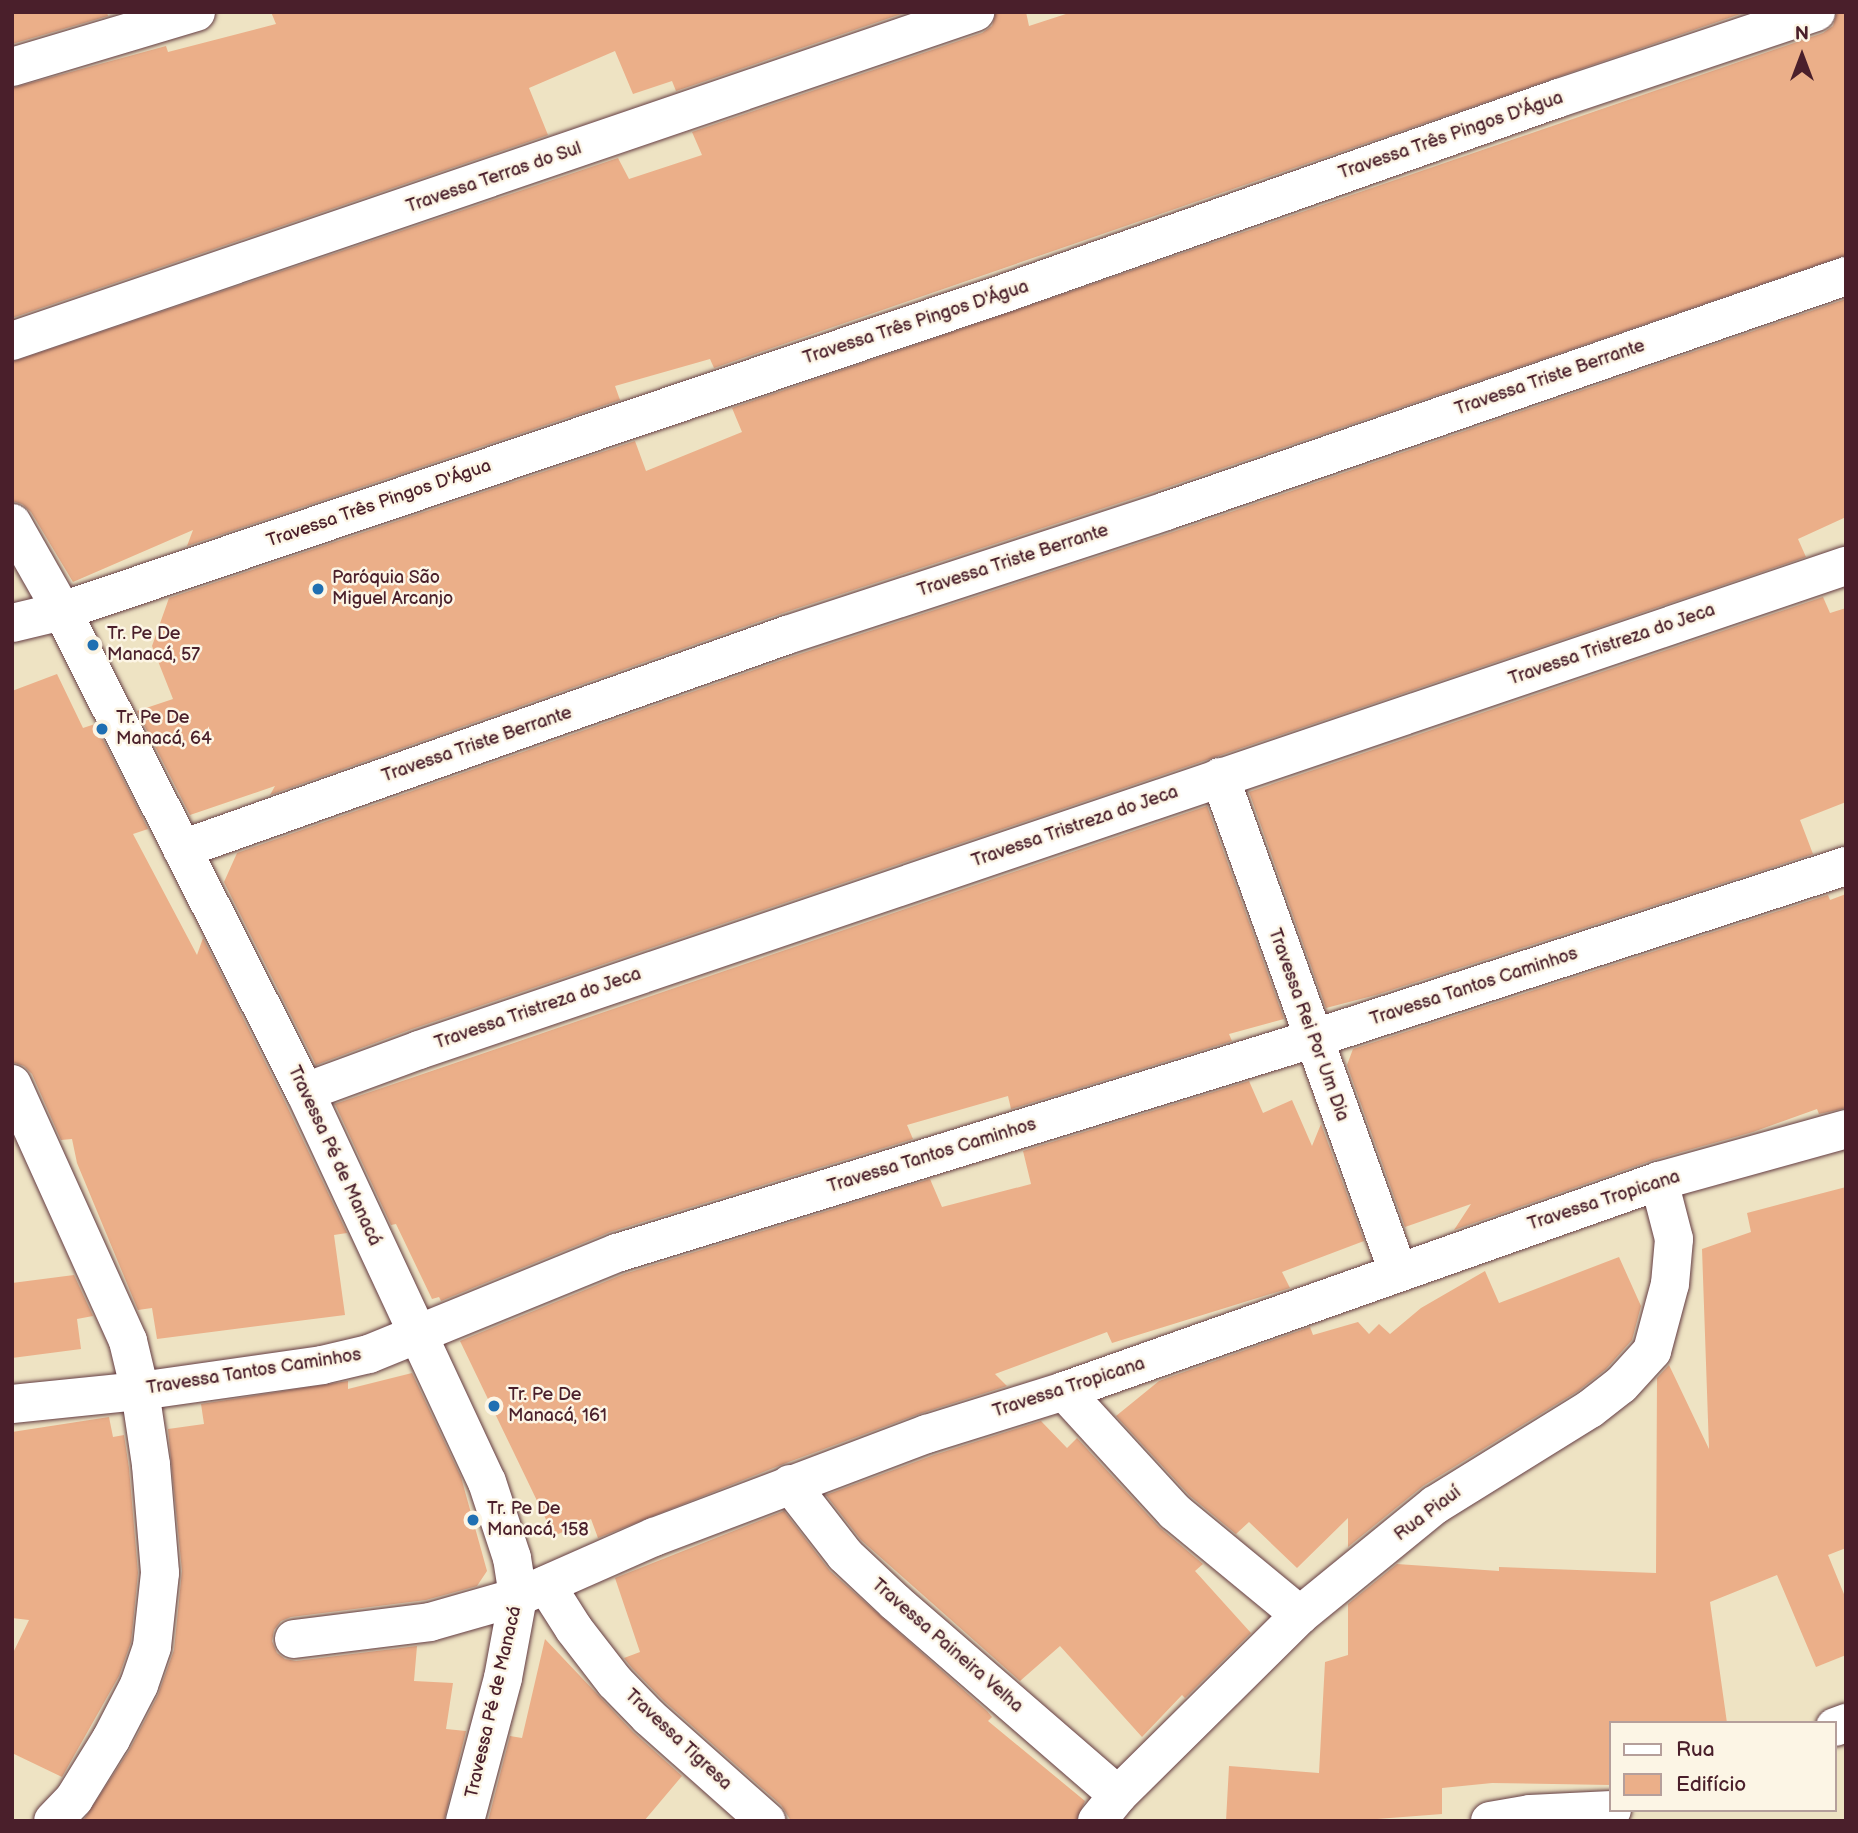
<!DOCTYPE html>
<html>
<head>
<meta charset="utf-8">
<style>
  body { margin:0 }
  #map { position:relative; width:1858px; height:1833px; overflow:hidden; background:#eee3c3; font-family:"Balsamiq Sans",sans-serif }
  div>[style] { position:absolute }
  .building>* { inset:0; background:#ebaf89 }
  .roads { filter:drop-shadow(0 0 2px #633c42) drop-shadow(0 0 2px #633c42) }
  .minor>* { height:38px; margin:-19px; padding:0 19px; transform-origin:19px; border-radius:19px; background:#fff }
  .dots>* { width:19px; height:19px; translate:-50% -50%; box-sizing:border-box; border:4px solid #fcf5e5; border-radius:50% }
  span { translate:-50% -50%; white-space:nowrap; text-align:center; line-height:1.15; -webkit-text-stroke:5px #fcf5e5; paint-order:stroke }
  .street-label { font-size:18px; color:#4a1f2b }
  .poi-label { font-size:18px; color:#4a1f2b }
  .left { translate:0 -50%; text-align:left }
  .frame { position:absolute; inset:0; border:14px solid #4a1f2b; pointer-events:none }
  .legend { position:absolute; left:1609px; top:1721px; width:228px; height:91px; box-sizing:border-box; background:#fcf5e5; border:2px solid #b59f9b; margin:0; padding:9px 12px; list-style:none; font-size:21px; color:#4a1f2b }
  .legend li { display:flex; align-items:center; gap:14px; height:35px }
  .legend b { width:35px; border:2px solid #b59f9b }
  .north { position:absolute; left:1767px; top:21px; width:70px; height:70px; -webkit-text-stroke:5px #fcf5e5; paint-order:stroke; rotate:0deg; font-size:19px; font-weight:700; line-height:28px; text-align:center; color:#4a1f2b }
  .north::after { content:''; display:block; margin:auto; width:24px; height:32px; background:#4a1f2b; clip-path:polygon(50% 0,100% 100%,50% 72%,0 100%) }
</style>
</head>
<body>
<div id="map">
  <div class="building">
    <div style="clip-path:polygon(12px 12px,107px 12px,108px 16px,12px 44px)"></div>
    <div style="clip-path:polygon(271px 12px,907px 12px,676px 91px,672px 81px,633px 94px,615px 51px,529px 88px,548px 135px,12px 318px,12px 88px,166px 46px,168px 52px,276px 24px)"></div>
    <div style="clip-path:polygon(996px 12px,1026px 12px,1029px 26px,1072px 12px,1746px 12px,714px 368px,710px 359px,615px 386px,620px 400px,187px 546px,193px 530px,73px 582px,31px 512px,22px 504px,12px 501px,12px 362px,618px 158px,629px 179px,702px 155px,692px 132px,982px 33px,992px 26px)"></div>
    <div style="clip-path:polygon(1837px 12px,1846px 12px,1846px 255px,1159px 490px,780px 614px,270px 795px,275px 786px,190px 815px,137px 711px,173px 699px,152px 646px,169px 598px,635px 441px,646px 471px,742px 432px,732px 408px,1823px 33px,1833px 26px)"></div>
    <div style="clip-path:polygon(1846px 299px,1846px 517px,1798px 539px,1806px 557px,412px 1029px,316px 1065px,224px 882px,237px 853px,794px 656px,1173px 532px)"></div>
    <div style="clip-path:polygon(1823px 597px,1830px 613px,1846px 608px,1846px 802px,1800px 820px,1813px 854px,1376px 995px,1326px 1008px,1249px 792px)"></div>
    <div style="clip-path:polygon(57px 674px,83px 728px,95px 724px,148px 829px,133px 834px,197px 955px,203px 938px,285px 1102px,347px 1233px,334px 1235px,345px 1315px,157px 1339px,152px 1308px,138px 1310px,77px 1163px,72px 1139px,61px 1140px,32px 1074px,24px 1066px,12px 1062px,12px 691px)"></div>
    <div style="clip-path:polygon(1207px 806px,1284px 1019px,1229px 1034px,1232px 1041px,1011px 1109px,1008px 1096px,907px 1125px,913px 1139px,610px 1232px,441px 1301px,439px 1297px,432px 1299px,396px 1224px,391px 1225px,335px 1104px)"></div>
    <div style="clip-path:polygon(1846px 894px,1846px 1108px,1819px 1114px,1817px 1109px,1753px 1132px,1653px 1160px,1454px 1230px,1471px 1204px,1405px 1227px,1347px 1065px,1353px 1049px,1828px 895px,1830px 900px)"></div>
    <div style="clip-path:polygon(1249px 1081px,1263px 1113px,1292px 1100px,1312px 1146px,1321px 1124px,1364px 1241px,1282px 1272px,1290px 1288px,1112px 1343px,1107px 1332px,995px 1374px,1007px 1386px,919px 1414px,786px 1463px,598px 1538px,591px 1519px,554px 1536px,460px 1341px,624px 1274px,930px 1179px,942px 1207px,1031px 1184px,1023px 1151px)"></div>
    <div style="clip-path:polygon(1846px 1187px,1846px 1548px,1828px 1555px,1846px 1599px,1846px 1655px,1816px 1667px,1777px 1575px,1710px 1602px,1727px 1723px,1611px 1723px,1611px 1785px,1492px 1783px,1442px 1788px,1442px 1814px,1351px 1821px,1226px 1821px,1229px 1766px,1319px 1773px,1325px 1662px,1348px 1655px,1348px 1604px,1397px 1564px,1499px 1571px,1499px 1567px,1656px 1573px,1657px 1378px,1669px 1365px,1709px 1449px,1702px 1249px,1751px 1232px,1747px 1213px)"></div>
    <div style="clip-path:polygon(1619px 1257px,1641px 1306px,1632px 1340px,1606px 1369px,1578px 1391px,1423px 1486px,1348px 1547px,1348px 1518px,1297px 1568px,1249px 1522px,1236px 1534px,1190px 1496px,1116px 1416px,1159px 1381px,1310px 1327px,1313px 1335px,1358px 1322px,1369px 1334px,1379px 1324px,1390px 1334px,1421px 1308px,1485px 1271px,1499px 1303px)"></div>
    <div style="clip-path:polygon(74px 1275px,93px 1316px,77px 1319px,81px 1349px,12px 1358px,12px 1283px)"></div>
    <div style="clip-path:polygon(412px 1373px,461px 1477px,487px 1571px,477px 1586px,426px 1600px,291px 1617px,281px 1621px,274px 1630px,272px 1641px,277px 1653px,285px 1659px,296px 1661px,417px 1646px,414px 1681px,453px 1683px,446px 1729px,466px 1731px,444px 1821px,83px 1821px,130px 1749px,158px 1695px,174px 1650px,182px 1571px,168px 1429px,204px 1424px,201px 1404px,348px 1381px,348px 1389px)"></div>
    <div style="clip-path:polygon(109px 1417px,113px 1437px,124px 1435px,129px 1468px,138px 1573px,131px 1642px,119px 1676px,62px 1777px,12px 1753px,12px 1655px,29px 1620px,12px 1618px,12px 1432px)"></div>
    <div style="clip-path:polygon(1041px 1421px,1067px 1448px,1077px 1438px,1159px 1527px,1203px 1564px,1195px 1571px,1251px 1633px,1185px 1698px,1182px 1695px,1142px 1737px,1060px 1646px,1020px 1681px,861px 1540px,826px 1495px,934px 1455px)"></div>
    <div style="clip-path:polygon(784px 1511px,830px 1571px,987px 1711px,992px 1717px,988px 1721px,1085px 1801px,1076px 1821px,791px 1821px,781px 1805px,664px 1701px,632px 1668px,624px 1658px,640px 1652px,615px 1578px)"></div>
    <div style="clip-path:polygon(545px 1639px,633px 1732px,682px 1776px,644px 1821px,488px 1821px,510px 1736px,522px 1738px)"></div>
  </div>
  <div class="roads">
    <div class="minor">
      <div style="left:12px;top:67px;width:192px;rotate:-16.6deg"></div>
      <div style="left:12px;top:341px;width:1018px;rotate:-18.86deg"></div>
      <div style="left:12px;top:523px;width:101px;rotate:60.4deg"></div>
      <div style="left:62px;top:611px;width:539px;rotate:63.2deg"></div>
      <div style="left:305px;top:1092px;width:430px;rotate:65deg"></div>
      <div style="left:487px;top:1482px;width:80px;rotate:71.8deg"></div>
      <div style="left:512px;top:1558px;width:39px;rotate:81deg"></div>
      <div style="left:518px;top:1597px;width:82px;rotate:100.5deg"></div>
      <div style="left:503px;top:1678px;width:148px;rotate:104.9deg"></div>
      <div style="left:12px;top:623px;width:51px;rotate:-13.5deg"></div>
      <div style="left:62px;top:611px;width:998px;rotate:-18.63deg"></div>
      <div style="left:1008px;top:292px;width:584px;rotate:-19.4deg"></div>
      <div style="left:1559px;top:98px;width:271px;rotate:-18.5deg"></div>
      <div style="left:1220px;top:777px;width:526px;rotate:70.22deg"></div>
      <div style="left:182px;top:849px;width:642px;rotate:-19.48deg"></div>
      <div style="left:787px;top:635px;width:399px;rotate:-18.1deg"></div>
      <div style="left:1166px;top:511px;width:719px;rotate:-19.06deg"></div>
      <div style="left:12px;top:1084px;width:282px;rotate:65.7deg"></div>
      <div style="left:128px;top:1341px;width:51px;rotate:76.5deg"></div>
      <div style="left:140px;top:1391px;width:75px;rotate:81.5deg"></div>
      <div style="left:151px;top:1465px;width:108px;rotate:85.2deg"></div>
      <div style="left:160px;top:1573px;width:74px;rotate:96.2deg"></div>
      <div style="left:152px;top:1647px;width:40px;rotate:108.9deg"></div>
      <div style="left:139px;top:1685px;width:61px;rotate:117.4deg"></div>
      <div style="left:111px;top:1739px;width:70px;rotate:121.7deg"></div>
      <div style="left:74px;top:1799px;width:30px;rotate:134deg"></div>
      <div style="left:305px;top:1092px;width:121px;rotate:-20.2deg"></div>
      <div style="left:419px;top:1050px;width:1507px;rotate:-18.74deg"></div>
      <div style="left:1064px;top:1391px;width:164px;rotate:47.5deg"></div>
      <div style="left:1175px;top:1512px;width:162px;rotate:39.5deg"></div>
      <div style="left:12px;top:1404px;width:129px;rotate:-5.8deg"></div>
      <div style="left:140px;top:1391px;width:184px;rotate:-8.1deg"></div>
      <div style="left:322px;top:1365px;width:48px;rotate:-13.2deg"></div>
      <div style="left:369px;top:1354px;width:268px;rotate:-22.2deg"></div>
      <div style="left:617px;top:1253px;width:727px;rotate:-17.11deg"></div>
      <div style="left:1312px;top:1039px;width:561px;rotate:-17.95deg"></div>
      <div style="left:790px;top:1484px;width:90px;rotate:52.2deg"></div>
      <div style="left:845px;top:1555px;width:69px;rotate:43.2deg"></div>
      <div style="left:895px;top:1602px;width:295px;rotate:40.9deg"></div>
      <div style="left:546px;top:1585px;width:52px;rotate:57.5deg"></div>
      <div style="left:574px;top:1629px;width:67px;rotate:52.3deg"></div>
      <div style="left:615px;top:1682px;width:49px;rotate:45.8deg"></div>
      <div style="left:649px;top:1717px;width:157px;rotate:41.6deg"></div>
      <div style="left:294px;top:1639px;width:137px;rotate:-7.1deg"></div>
      <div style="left:430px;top:1622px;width:91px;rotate:-15.9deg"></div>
      <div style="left:518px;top:1597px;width:149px;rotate:-23.8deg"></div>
      <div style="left:654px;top:1537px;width:292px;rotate:-20.7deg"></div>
      <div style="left:927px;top:1434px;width:144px;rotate:-17.4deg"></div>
      <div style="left:1064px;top:1391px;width:631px;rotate:-19.44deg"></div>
      <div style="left:1659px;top:1181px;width:194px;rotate:-15.5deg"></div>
      <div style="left:1835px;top:1727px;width:12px;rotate:-20deg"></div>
      <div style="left:1097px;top:1821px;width:33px;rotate:-51deg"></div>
      <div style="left:1118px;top:1795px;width:256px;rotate:-44.7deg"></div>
      <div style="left:1300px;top:1615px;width:174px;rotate:-39.2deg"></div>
      <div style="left:1435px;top:1505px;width:182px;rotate:-31.8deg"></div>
      <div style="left:1590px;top:1409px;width:39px;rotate:-38deg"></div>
      <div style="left:1621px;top:1385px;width:46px;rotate:-47.6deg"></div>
      <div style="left:1652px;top:1351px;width:69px;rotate:-75deg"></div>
      <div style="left:1670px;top:1284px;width:45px;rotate:-84.9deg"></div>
      <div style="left:1674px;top:1239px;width:60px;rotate:-104.5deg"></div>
      <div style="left:1490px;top:1821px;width:41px;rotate:-9.9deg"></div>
      <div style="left:1530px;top:1814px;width:82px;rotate:-2.8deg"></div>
    </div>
  </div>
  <div class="dots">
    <div style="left:318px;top:589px;background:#1f6fb2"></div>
    <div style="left:93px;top:645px;background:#1f6fb2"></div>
    <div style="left:102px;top:729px;background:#1f6fb2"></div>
    <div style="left:494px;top:1406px;background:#1f6fb2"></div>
    <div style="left:473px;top:1520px;background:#1f6fb2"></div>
  </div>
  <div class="street-label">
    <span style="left:1451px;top:136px;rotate:-19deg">Travessa Três Pingos D'Água</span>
    <span style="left:494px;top:178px;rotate:-19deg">Travessa Terras do Sul</span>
    <span style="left:916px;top:323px;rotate:-18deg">Travessa Três Pingos D'Água</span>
    <span style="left:1550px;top:378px;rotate:-19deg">Travessa Triste Berrante</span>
    <span style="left:379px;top:504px;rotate:-19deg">Travessa Três Pingos D'Água</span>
    <span style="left:1013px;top:561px;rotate:-18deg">Travessa Triste Berrante</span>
    <span style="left:1612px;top:645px;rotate:-19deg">Travessa Tristreza do Jeca</span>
    <span style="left:477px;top:745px;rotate:-19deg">Travessa Triste Berrante</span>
    <span style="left:1075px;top:827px;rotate:-19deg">Travessa Tristreza do Jeca</span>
    <span style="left:1474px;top:987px;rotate:-18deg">Travessa Tantos Caminhos</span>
    <span style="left:538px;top:1009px;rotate:-19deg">Travessa Tristreza do Jeca</span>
    <span style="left:1308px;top:1025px;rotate:70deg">Travessa Rei Por Um Dia</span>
    <span style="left:334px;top:1156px;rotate:65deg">Travessa Pé de Manacá</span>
    <span style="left:932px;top:1156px;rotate:-17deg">Travessa Tantos Caminhos</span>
    <span style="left:1604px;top:1201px;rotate:-18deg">Travessa Tropicana</span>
    <span style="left:254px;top:1372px;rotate:-9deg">Travessa Tantos Caminhos</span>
    <span style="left:1069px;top:1388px;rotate:-18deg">Travessa Tropicana</span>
    <span style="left:1428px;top:1514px;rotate:-37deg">Rua Piauí</span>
    <span style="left:947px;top:1646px;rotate:41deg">Travessa Paineira Velha</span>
    <span style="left:494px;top:1702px;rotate:-77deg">Travessa Pé de Manacá</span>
    <span style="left:678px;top:1740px;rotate:43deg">Travessa Tigresa</span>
  </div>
  <div class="poi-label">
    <span class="left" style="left:332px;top:589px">Paróquia São<br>Miguel Arcanjo</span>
    <span class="left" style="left:107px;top:645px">Tr. Pe De<br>Manacá, 57</span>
    <span class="left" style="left:116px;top:729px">Tr. Pe De<br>Manacá, 64</span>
    <span class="left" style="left:508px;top:1406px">Tr. Pe De<br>Manacá, 161</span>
    <span class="left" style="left:487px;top:1520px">Tr. Pe De<br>Manacá, 158</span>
  </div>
  <div class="frame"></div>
  <ul class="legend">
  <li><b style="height:9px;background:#fff"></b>Rua</li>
  <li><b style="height:19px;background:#ebaf89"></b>Edifício</li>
  </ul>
  <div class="north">N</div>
</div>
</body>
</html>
